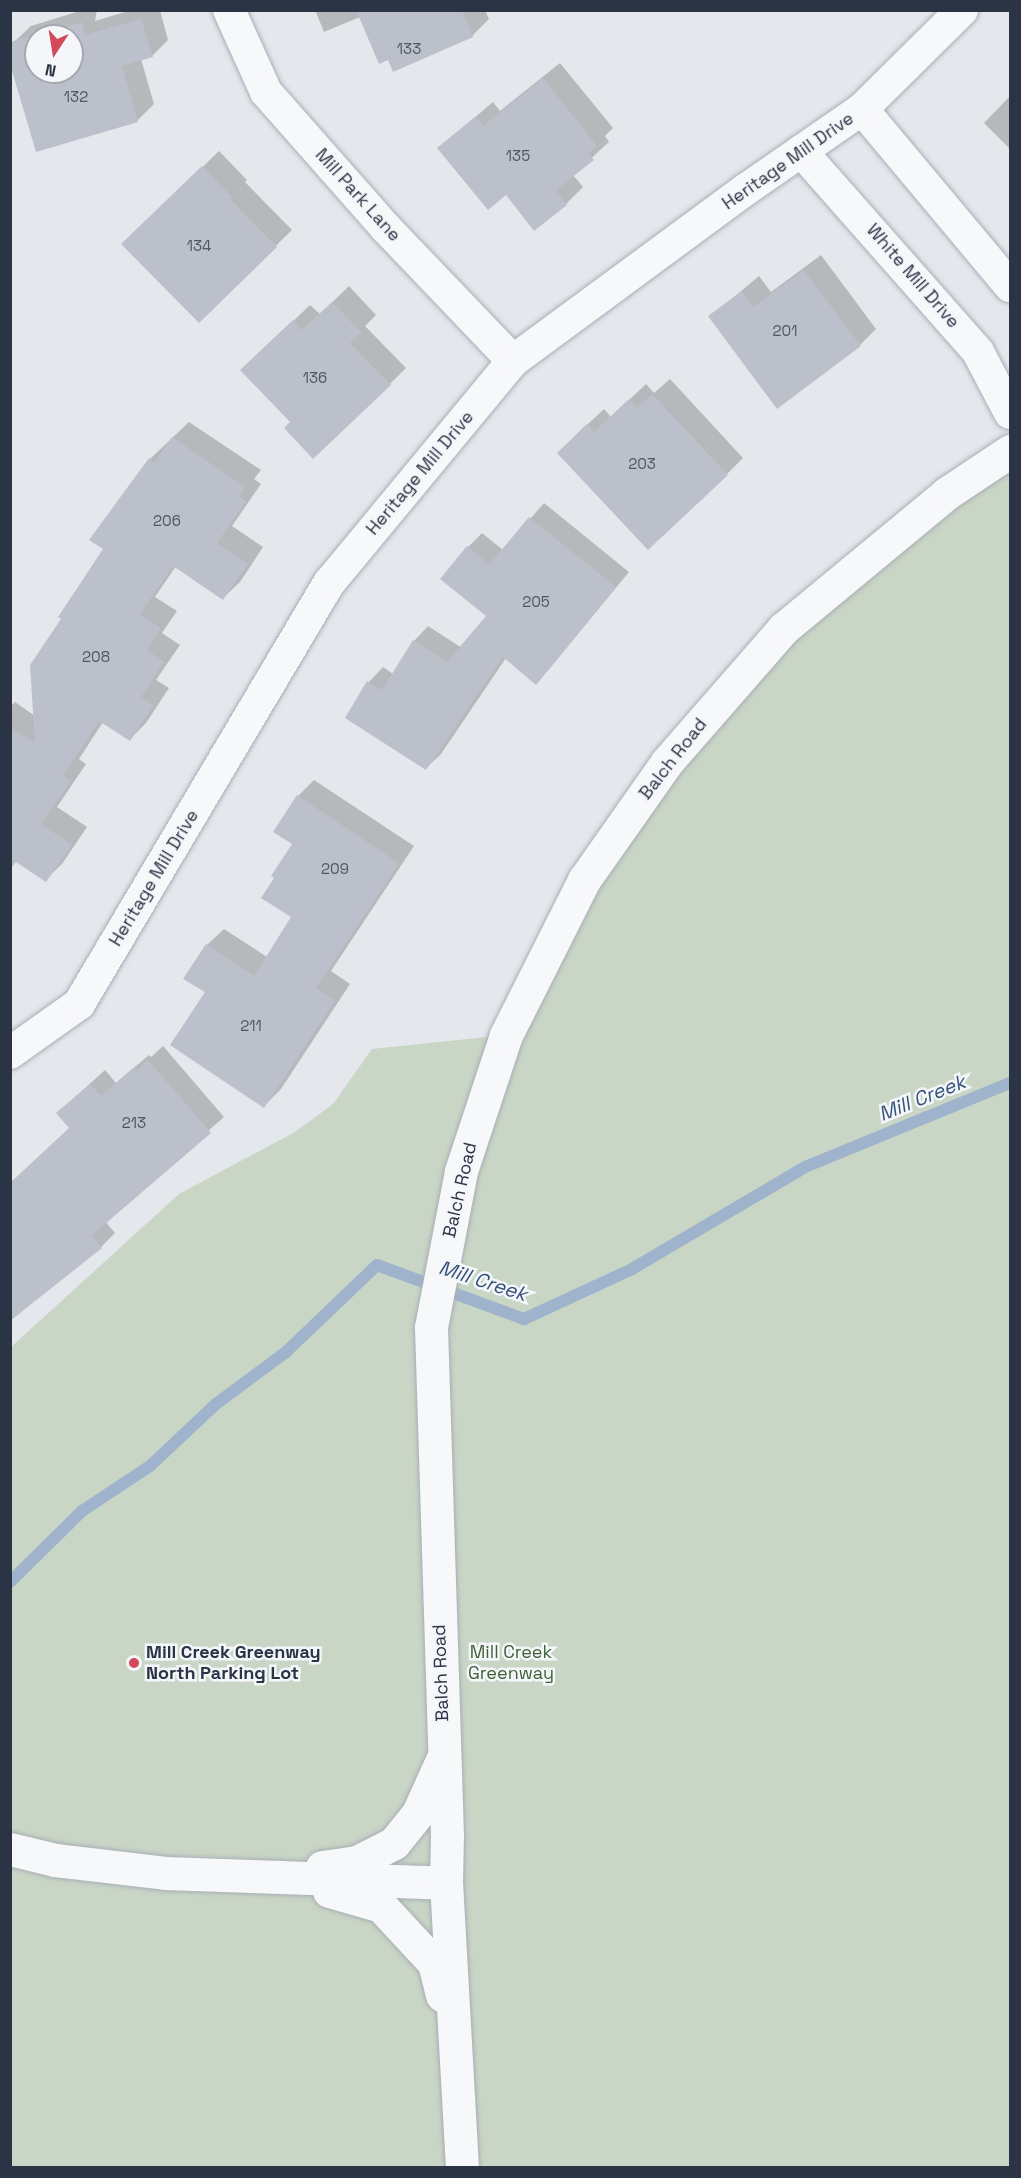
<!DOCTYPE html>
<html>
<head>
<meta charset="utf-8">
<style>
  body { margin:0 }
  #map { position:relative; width:1021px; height:2178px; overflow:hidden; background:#e4e7ec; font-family:"Space Grotesk",sans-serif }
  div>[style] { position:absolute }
  .green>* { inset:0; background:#c9d6c5 }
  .shadow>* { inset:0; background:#0003 }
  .stream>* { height:12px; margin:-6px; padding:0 6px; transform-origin:6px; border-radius:6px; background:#9fb4cc }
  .building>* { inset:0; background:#bbc0ca }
  .roads { filter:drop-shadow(0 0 2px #a9aeb7) drop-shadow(0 0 2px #a9aeb7) }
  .minor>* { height:32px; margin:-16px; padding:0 16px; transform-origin:16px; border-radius:16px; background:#f7f8fa }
  .tertiary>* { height:33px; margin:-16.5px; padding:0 16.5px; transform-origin:16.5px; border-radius:16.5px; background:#f7f8fa }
  .dots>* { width:16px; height:16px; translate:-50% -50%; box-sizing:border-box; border:3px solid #f4f6f9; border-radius:50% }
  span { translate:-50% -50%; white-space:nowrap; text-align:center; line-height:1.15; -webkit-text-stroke:5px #f4f6f9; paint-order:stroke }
  .number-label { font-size:15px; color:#4f5766 }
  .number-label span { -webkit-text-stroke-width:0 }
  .street-label { font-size:18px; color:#2b3445 }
  .poi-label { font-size:18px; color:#2b3445; font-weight:700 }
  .left { translate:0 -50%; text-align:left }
  .park-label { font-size:18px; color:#3f6138 }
  .water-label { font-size:20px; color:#34527a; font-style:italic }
  .frame { position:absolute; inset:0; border:12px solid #2b3445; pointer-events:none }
  .north { position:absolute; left:24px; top:24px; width:60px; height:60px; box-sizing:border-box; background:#f4f6f9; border:2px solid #a4a8b1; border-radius:50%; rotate:192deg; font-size:16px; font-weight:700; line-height:24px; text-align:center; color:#2b3445 }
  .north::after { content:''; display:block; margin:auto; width:21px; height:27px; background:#d1495b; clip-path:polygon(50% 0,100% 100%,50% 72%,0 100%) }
</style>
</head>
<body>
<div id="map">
  <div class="green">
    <div style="clip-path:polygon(1010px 449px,1010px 2167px,11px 2168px,11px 1347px,179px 1194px,295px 1132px,333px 1104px,372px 1049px,506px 1035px,584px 880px,784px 628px)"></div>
  </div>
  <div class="shadow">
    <div style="clip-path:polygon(evenodd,83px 10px,97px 10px,95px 21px,132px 10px,160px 10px,168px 40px,152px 56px,141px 59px,154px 104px,137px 121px,37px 150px,14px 42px,31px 26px,83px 10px,36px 36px,72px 36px,72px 72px,36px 72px,36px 36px)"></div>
    <div style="clip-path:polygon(315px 10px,485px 10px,489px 19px,472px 36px,388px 58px,360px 17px,324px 32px)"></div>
    <div style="clip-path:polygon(560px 63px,613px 128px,605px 136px,609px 142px,573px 175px,583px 187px,566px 204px,506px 193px,439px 148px,493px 102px,500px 111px)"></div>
    <div style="clip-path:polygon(1010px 96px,1010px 149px,984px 123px)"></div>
    <div style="clip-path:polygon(219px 151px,247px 180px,245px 182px,292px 230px,199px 321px,140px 228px)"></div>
    <div style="clip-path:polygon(821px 255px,876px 329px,860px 345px,710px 317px,759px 276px,771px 292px)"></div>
    <div style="clip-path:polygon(349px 286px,376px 315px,365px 326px,406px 368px,390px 384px,259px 354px,310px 305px,320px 314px)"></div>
    <div style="clip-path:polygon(670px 379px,743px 458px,727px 474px,575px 436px,604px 409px,611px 417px,646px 384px,654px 393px)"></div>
    <div style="clip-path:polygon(189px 422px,261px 470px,254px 479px,261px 484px,232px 526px,263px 547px,240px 582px,223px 598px,176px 566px,155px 597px,177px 611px,162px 633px,180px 645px,156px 680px,169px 688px,146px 723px,130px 739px,103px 722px,79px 759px,86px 764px,57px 807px,87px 827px,62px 864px,45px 880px,10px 856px,10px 707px,15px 702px,35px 716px,63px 619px,105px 549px,150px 459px)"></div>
    <div style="clip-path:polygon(544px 503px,629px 572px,550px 668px,536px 683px,506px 658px,441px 754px,426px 768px,347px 717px,369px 682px,383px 667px,393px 674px,414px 641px,428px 626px,462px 648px,488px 616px,468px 547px,482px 533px,503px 550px)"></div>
    <div style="clip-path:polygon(314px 780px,414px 846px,331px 971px,350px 984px,281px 1089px,264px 1106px,207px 945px,224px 929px,267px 957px,293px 917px,298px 796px)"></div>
    <div style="clip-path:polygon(163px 1046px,224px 1117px,105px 1221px,115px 1233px,101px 1247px,10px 1315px,71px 1127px,73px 1099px,105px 1070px,116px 1083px,149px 1055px,151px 1057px)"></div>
  </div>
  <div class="stream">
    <div style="left:10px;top:1582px;width:101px;rotate:-44.6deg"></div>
    <div style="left:82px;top:1511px;width:82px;rotate:-33.5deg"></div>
    <div style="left:150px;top:1466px;width:91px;rotate:-43.2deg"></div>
    <div style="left:216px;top:1404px;width:87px;rotate:-36.6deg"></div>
    <div style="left:286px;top:1352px;width:126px;rotate:-43.7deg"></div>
    <div style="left:377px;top:1265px;width:157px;rotate:20.2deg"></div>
    <div style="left:524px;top:1319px;width:119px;rotate:-24.8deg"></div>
    <div style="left:632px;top:1269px;width:201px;rotate:-30.5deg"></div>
    <div style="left:805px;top:1167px;width:222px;rotate:-22.3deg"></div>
  </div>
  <div class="building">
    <div style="clip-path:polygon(356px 10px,462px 10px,473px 37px,393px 72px,388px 60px,379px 64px)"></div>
    <div style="clip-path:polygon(evenodd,141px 19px,153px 57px,122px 66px,138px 122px,36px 152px,10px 64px,10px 42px,82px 22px,85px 35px,141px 19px,36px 36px,72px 36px,72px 72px,36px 72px,36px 36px)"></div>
    <div style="clip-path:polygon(543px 78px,597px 146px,588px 153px,594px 160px,556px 190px,567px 205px,534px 231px,506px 195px,488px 210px,437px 148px,475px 117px,483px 126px)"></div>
    <div style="clip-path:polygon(202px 166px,232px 197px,230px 199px,277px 247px,199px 323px,121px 244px)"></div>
    <div style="clip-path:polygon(804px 270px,861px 346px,777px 409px,708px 316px,742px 291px,753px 307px)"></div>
    <div style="clip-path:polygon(332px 302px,361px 332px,350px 343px,391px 385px,313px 459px,284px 428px,290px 422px,240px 370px,293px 320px,302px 330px)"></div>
    <div style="clip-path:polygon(652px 394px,728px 475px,648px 550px,557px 453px,587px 424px,594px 432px,629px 399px,637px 408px)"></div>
    <div style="clip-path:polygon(172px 437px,245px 487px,239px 496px,246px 501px,217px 543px,248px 564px,223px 600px,173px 566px,140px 614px,161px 628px,147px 650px,164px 662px,141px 697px,154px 705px,130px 741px,99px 721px,63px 776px,71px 781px,41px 824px,72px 845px,46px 882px,16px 862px,10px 869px,10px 727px,35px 743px,30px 665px,61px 619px,58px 617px,103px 549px,89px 540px,149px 458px,154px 463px)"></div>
    <div style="clip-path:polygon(529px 517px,616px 587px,536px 685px,503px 657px,426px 770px,345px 718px,367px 681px,382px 690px,413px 640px,447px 662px,486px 616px,440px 579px,467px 546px,489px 565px)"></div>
    <div style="clip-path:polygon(297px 795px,399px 863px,316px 988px,335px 1001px,264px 1108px,170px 1045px,205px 992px,183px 979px,206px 944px,254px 976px,291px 917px,261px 898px,274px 878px,271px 876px,292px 844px,273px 832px)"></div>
    <div style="clip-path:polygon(148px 1060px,211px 1133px,91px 1236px,102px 1248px,10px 1321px,10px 1183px,69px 1128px,56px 1113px,90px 1084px,101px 1096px,133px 1068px,136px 1071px)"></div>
  </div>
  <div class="roads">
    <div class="minor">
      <div style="left:229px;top:10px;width:90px;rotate:65.7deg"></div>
      <div style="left:266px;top:92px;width:181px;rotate:48.6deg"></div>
      <div style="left:386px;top:228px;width:184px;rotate:46.3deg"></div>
      <div style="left:862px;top:109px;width:231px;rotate:50.1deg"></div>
      <div style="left:801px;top:151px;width:268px;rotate:48.6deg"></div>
      <div style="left:978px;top:352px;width:69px;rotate:62.3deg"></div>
      <div style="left:10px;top:1053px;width:85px;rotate:-35.4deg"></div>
      <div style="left:79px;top:1004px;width:491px;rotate:-59.3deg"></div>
      <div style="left:330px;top:582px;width:287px;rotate:-50.4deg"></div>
      <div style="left:513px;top:361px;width:288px;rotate:-36.4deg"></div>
      <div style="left:745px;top:190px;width:142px;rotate:-34.7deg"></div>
      <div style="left:862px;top:109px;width:141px;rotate:-44.7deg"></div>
    </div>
    <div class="tertiary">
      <div style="left:10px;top:1849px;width:46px;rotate:13.7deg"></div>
      <div style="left:55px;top:1860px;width:111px;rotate:6.7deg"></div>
      <div style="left:165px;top:1873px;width:281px;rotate:2deg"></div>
      <div style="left:322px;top:1867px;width:35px;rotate:-8deg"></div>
      <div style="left:357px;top:1862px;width:42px;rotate:-27.2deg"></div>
      <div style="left:394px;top:1843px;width:38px;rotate:-51deg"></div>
      <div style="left:418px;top:1813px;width:58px;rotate:-65.6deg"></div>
      <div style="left:329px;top:1891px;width:54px;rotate:16.1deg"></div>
      <div style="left:381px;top:1906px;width:78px;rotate:47.1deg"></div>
      <div style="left:434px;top:1963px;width:33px;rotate:76deg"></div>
      <div style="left:462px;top:2168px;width:285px;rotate:-93.2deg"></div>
      <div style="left:446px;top:1883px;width:47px;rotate:-88.8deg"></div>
      <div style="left:447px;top:1836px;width:509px;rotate:-91.8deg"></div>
      <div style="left:431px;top:1327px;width:159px;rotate:-79.1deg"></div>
      <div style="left:461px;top:1171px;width:143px;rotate:-71.7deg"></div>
      <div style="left:506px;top:1035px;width:174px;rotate:-63.3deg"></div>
      <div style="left:584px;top:880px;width:144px;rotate:-54.9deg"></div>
      <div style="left:667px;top:762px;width:178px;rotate:-48.9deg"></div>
      <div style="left:784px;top:628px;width:212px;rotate:-39.6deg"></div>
      <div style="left:947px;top:493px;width:76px;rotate:-33.7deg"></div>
    </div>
  </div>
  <div class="dots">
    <div style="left:134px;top:1663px;background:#d1495b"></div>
  </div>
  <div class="number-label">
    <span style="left:409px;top:49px">133</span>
    <span style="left:76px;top:97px">132</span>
    <span style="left:518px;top:156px">135</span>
    <span style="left:199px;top:246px">134</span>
    <span style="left:785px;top:331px">201</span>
    <span style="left:315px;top:378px">136</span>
    <span style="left:642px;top:464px">203</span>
    <span style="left:167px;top:521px">206</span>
    <span style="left:536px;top:602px">205</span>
    <span style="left:96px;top:657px">208</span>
    <span style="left:335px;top:869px">209</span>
    <span style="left:251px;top:1026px">211</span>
    <span style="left:134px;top:1123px">213</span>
  </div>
  <div class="street-label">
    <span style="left:788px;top:161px;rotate:-35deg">Heritage Mill Drive</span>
    <span style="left:358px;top:195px;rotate:48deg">Mill Park Lane</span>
    <span style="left:913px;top:276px;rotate:49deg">White Mill Drive</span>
    <span style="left:420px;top:473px;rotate:-50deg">Heritage Mill Drive</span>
    <span style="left:673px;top:759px;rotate:-52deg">Balch Road</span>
    <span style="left:154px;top:878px;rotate:-59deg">Heritage Mill Drive</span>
    <span style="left:460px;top:1190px;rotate:-77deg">Balch Road</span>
    <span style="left:441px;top:1673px;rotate:-92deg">Balch Road</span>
  </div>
  <div class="poi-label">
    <span class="left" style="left:146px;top:1663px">Mill Creek Greenway<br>North Parking Lot</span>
  </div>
  <div class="park-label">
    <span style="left:511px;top:1663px">Mill Creek<br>Greenway</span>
  </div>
  <div class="water-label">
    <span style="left:922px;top:1098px;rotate:-22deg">Mill Creek</span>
    <span style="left:483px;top:1281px;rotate:18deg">Mill Creek</span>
  </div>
  <div class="frame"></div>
  <div class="north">N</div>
</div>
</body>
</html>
